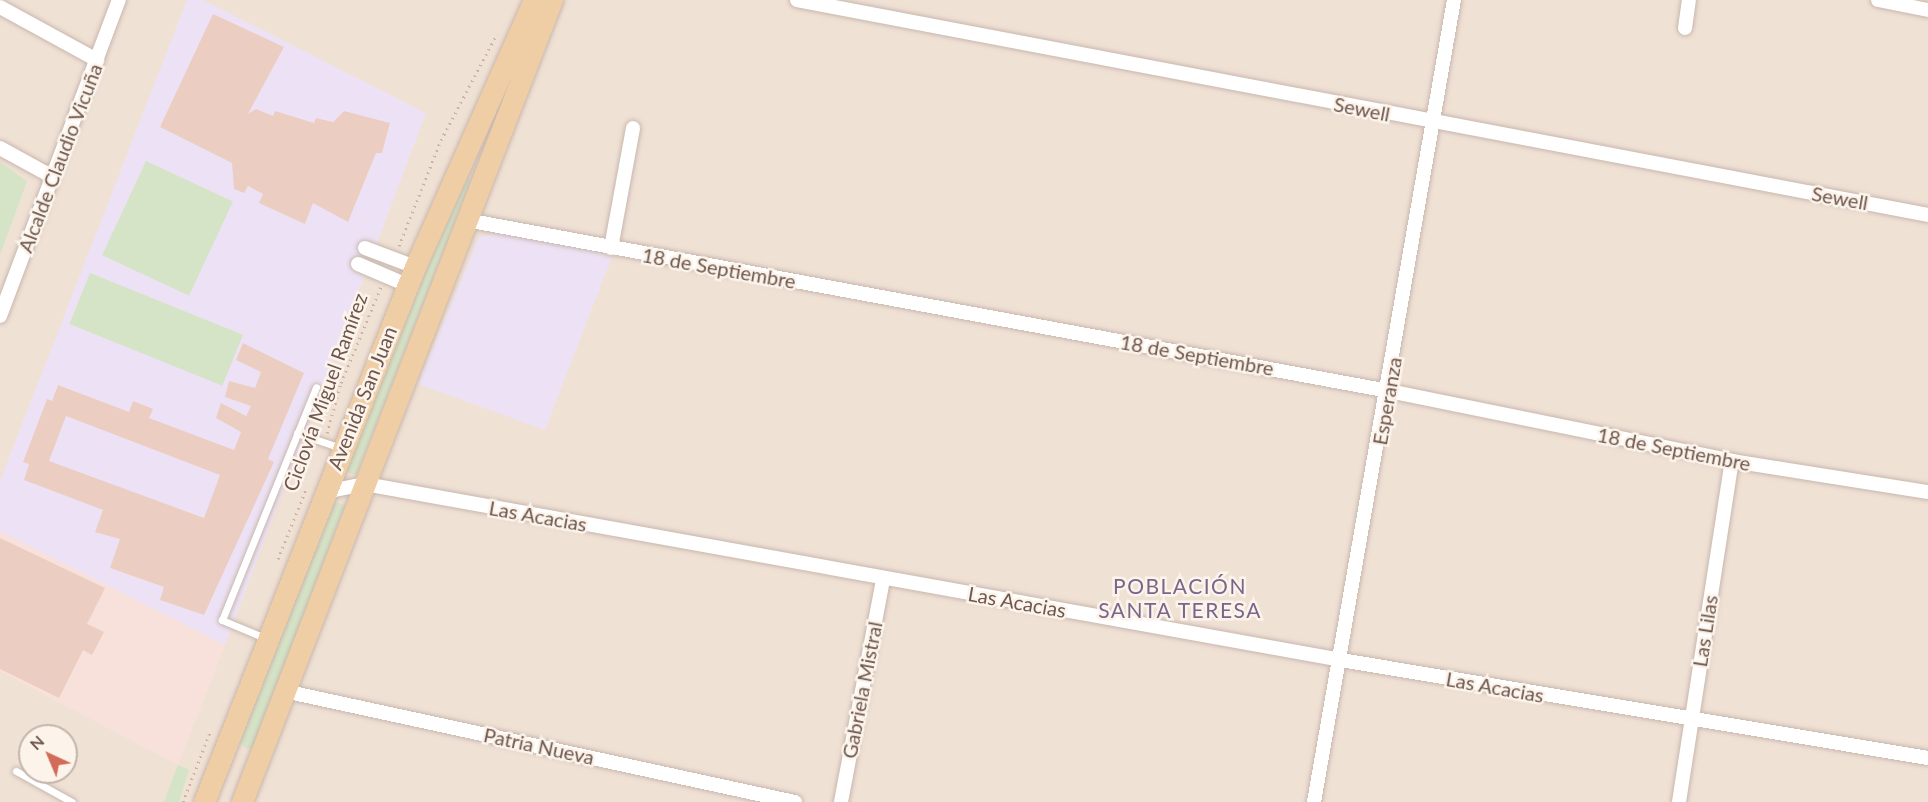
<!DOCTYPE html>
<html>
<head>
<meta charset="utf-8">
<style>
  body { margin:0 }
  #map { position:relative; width:1928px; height:802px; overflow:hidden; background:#f9f0e5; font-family:Lato,sans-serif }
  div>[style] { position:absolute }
  .residential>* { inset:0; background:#f0e1d5 }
  .commercial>* { inset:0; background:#f8e1db }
  .education>* { inset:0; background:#ede2f5 }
  .green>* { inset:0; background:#d5e4c6; transform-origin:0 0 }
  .building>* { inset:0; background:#ebcec1 }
  .path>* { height:3px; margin-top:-1.5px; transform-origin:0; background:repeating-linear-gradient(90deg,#cfb1a4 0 1.5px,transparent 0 6px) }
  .roads { filter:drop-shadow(0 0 2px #c8b7ad) drop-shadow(0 0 2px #c8b7ad) }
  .lane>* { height:7px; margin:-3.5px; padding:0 3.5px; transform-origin:3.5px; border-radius:3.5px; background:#fff }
  .street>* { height:14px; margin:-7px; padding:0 7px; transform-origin:7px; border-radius:7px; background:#fff }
  .primary>* { height:21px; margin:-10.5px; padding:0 10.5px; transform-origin:10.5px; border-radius:10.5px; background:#efcea6 }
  span { translate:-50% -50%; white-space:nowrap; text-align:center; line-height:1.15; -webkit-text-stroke:5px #fcf4eb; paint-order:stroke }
  .street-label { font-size:20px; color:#6e574e }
  .neighbourhood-label { font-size:21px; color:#7b668b; letter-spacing:1.5px }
  .north { position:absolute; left:18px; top:724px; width:60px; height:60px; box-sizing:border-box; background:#fcf4eb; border:2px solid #c3b5ac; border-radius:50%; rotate:316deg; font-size:16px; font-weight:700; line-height:24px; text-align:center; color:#6e574e }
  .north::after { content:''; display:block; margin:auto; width:21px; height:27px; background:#d36b5a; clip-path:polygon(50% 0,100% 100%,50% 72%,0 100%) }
</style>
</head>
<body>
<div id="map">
  <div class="residential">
    <div style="clip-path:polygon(evenodd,0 0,1928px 0,1928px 802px,0 802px,0 0,30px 736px,66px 736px,66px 772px,30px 772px,30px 736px)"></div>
  </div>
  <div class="commercial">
    <div style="clip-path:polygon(0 531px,225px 645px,178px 765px,0 671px)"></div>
  </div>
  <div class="education">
    <div style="clip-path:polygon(187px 0,203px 0,426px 113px,225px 645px,0 531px,0 481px)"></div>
    <div style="clip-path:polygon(498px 232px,613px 254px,545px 430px,418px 384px,479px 237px)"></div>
  </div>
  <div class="green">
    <div style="left:146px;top:161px;width:96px;height:104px;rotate:25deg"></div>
    <div style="clip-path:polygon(0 162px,27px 181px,0 255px)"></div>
    <div style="clip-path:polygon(465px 173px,471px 181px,356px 475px,344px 471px,457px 177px)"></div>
    <div style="left:90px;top:273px;width:165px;height:55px;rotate:22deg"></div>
    <div style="clip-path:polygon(330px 501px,345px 505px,254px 748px,247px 749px,239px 742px)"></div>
    <div style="clip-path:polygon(178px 765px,189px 770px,179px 802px,164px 802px)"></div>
  </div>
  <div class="building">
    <div style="clip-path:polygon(213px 14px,284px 47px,248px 114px,256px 109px,273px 116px,275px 111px,314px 123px,316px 118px,333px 122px,344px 111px,390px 123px,382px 153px,376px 153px,348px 222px,313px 203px,305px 224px,259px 203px,263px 194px,248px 186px,244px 193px,234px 189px,232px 163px,160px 127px)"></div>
    <div style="clip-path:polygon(evenodd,243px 343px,304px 373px,268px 459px,274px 462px,204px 615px,160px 600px,164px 587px,110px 568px,120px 539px,95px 532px,103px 510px,24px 480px,29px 464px,23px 462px,47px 399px,52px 401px,58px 385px,129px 412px,133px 401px,153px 409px,149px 418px,234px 450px,241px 432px,216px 418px,221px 403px,246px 416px,251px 406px,225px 397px,229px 381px,255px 388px,261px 372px,236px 360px,243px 343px,66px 416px,220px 475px,204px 518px,49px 461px,66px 416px)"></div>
    <div style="clip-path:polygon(0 538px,105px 588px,87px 624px,104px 632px,92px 655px,83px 650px,59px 698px,0 669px)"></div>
  </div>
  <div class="path">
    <div style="left:399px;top:246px;width:114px;rotate:-68.4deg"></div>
    <div style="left:441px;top:140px;width:120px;rotate:-62.2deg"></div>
    <div style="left:327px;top:433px;width:52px;rotate:-74.4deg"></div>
    <div style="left:341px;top:383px;width:104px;rotate:-67.4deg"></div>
    <div style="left:278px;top:559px;width:78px;rotate:-68.1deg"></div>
    <div style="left:183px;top:802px;width:75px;rotate:-68.9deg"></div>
  </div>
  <div class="roads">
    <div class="lane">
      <div style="left:297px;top:433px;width:46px;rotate:18.8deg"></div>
      <div style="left:265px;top:638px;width:47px;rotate:-157.3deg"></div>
      <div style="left:222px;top:620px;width:251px;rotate:-68deg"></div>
      <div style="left:16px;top:771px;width:64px;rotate:29deg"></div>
    </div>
    <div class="street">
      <div style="left:797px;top:0;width:1151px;rotate:10.76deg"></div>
      <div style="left:1878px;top:0;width:51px;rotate:11.3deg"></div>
      <div style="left:0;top:7px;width:111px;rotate:28.7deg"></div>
      <div style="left:1685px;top:28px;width:28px;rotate:-82deg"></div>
      <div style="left:0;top:148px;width:60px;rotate:28.7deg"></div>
      <div style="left:466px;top:220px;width:939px;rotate:10.5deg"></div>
      <div style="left:1389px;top:391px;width:350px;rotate:11.5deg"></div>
      <div style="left:1732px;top:461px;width:198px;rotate:9deg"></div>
      <div style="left:365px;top:248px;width:53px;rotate:20.8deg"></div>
      <div style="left:611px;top:248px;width:122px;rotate:-79.6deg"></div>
      <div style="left:358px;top:264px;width:53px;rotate:23.2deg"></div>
      <div style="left:0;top:316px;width:338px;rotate:-69.4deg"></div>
      <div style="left:325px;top:492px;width:41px;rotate:-11.3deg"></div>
      <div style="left:365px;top:484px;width:992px;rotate:10.22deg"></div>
      <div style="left:1341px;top:660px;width:595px;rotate:9.48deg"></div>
      <div style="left:284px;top:691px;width:523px;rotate:12.26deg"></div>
      <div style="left:841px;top:802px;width:227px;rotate:-79.3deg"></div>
      <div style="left:1314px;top:802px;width:814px;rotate:-80.1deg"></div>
      <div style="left:1679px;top:802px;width:345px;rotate:-81.2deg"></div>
    </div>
    <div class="primary">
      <div style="left:204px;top:802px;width:575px;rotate:-68.48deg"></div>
      <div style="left:415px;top:267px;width:292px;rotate:-66deg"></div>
      <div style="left:242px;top:802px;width:860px;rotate:-68.87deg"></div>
    </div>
  </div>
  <div class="street-label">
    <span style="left:1362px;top:109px;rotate:11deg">Sewell</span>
    <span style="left:60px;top:158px;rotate:-69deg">Alcalde Claudio Vicuña</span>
    <span style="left:1840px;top:198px;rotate:10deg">Sewell</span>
    <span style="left:719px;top:268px;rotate:10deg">18 de Septiembre</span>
    <span style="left:1197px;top:355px;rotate:10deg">18 de Septiembre</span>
    <span style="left:325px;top:392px;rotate:-70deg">Ciclovía Miguel Ramírez</span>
    <span style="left:362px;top:398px;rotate:-68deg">Avenida San Juan</span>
    <span style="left:1387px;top:401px;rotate:-80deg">Esperanza</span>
    <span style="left:1674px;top:449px;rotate:11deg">18 de Septiembre</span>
    <span style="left:538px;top:516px;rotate:10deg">Las Acacias</span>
    <span style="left:1017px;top:602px;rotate:10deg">Las Acacias</span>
    <span style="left:1705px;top:631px;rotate:-81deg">Las Lilas</span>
    <span style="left:1495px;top:687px;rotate:10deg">Las Acacias</span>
    <span style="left:862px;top:690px;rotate:-79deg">Gabriela Mistral</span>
    <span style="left:539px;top:746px;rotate:12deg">Patria Nueva</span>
  </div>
  <div class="neighbourhood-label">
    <span style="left:1180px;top:598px">POBLACIÓN<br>SANTA TERESA</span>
  </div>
  <div class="north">N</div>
</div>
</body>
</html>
